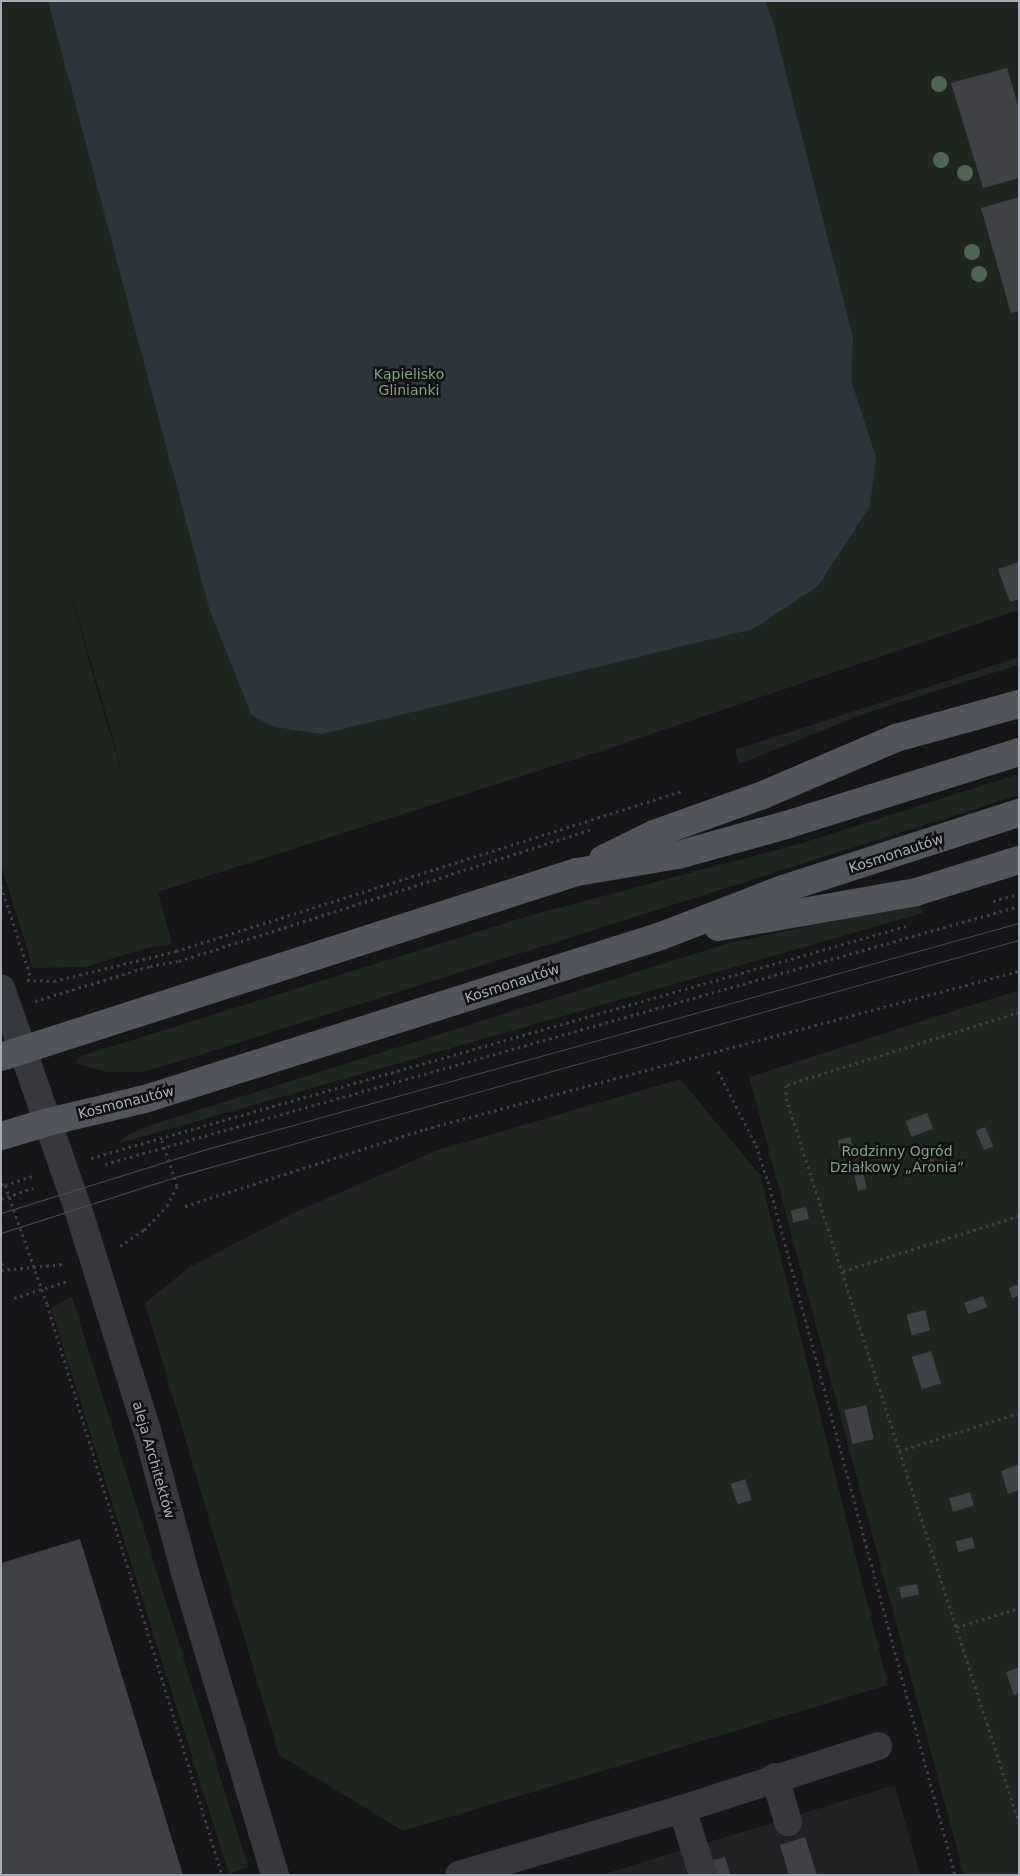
<!DOCTYPE html>
<html>
<head>
<meta charset="utf-8">
<style>
  body { margin:0 }
  #map { position:relative; width:1020px; height:1876px; overflow:hidden; background:#161618; font-family:"DejaVu Sans",sans-serif }
  div>[style] { position:absolute }
  .built>* { inset:0; background:#222225 }
  .green>* { inset:0; background:#1e261f }
  .water>* { inset:0; background:#2c353c }
  .building>* { inset:0; background:#404145; transform-origin:0 0 }
  .path>* { height:3px; margin-top:-1.5px; transform-origin:0; background:repeating-linear-gradient(90deg,#3d3f44 0 2.5px,transparent 0 6.5px) }
  .minor>* { height:28px; margin:-14px; padding:0 14px; transform-origin:14px; border-radius:14px; background:#37383d }
  .major>* { height:28px; margin:-14px; padding:0 14px; transform-origin:14px; border-radius:14px; background:#53555c }
  .tram>* { height:1px; margin:-0.5px; padding:0 0.5px; transform-origin:0.5px; border-radius:0.5px; background:#4a4c52 }
  .trees>* { width:16px; height:16px; margin:-8px; border-radius:50%; background:#506452 }
  span { translate:-50% -50%; white-space:nowrap; text-align:center; line-height:1.15; -webkit-text-stroke:5px #111113; paint-order:stroke }
  .park-label { font-size:14px; color:#7fa381 }
  .street-label { font-size:14px; color:#a8adb8 }
  .frame { position:absolute; inset:0; border:2px solid #a8adb8; pointer-events:none }
</style>
</head>
<body>
<div id="map">
  <div class="built">
    <div style="clip-path:polygon(895px 1785px,920px 1875px,601px 1875px,775px 1822px)"></div>
  </div>
  <div class="green">
    <div style="clip-path:polygon(evenodd,1px 1px,1019px 1px,1019px 610px,601px 751px,158px 892px,172px 944px,146px 948px,86px 967px,33px 968px,1px 864px,1px 1px,66px 576px,127px 788px,100px 700px,66px 576px)"></div>
    <div style="clip-path:polygon(1019px 657px,1019px 665px,866px 713px,739px 764px,735px 750px)"></div>
    <div style="clip-path:polygon(1019px 774px,1019px 795px,184px 1060px,143px 1072px,106px 1072px,76px 1063px,78px 1057px,528px 916px,799px 844px)"></div>
    <div style="clip-path:polygon(919px 903px,923px 913px,117px 1144px,127px 1135px,151px 1125px,729px 943px)"></div>
    <div style="clip-path:polygon(1019px 990px,1019px 1875px,964px 1875px,749px 1077px)"></div>
    <div style="clip-path:polygon(680px 1079px,760px 1175px,888px 1685px,403px 1831px,279px 1755px,145px 1303px,188px 1268px,294px 1213px,435px 1151px)"></div>
    <div style="clip-path:polygon(72px 1297px,248px 1867px,229px 1874px,51px 1308px)"></div>
  </div>
  <div class="water">
    <div style="clip-path:polygon(48px 1px,765px 1px,772px 18px,853px 338px,851px 380px,876px 457px,870px 506px,818px 586px,753px 629px,322px 734px,275px 727px,252px 716px,209px 608px)"></div>
  </div>
  <div class="building">
    <div style="clip-path:polygon(1007px 68px,1019px 109px,1019px 178px,983px 188px,951px 83px)"></div>
    <div style="clip-path:polygon(1019px 197px,1019px 311px,1011px 313px,981px 208px)"></div>
    <div style="clip-path:polygon(1019px 562px,1019px 599px,1010px 602px,998px 569px)"></div>
    <div style="left:927px;top:1113px;width:17px;height:23px;rotate:69deg"></div>
    <div style="left:985px;top:1127px;width:21px;height:10px;rotate:67deg"></div>
    <div style="left:850px;top:1137px;width:20px;height:13px;rotate:75deg"></div>
    <div style="left:932px;top:1154px;width:16px;height:18px;rotate:72deg"></div>
    <div style="left:863px;top:1173px;width:16px;height:9px;rotate:76deg"></div>
    <div style="left:806px;top:1207px;width:12px;height:16px;rotate:76deg"></div>
    <div style="clip-path:polygon(1019px 1284px,1019px 1296px,1012px 1298px,1009px 1288px)"></div>
    <div style="left:983px;top:1296px;width:12px;height:20px;rotate:70deg"></div>
    <div style="left:925px;top:1310px;width:21px;height:19px;rotate:76deg"></div>
    <div style="left:931px;top:1351px;width:34px;height:20px;rotate:73deg"></div>
    <div style="left:866px;top:1405px;width:35px;height:22px;rotate:77deg"></div>
    <div style="clip-path:polygon(1019px 1464px,1019px 1490px,1008px 1494px,1001px 1471px)"></div>
    <div style="left:745px;top:1479px;width:22px;height:15px;rotate:72deg"></div>
    <div style="left:970px;top:1492px;width:14px;height:22px;rotate:73deg"></div>
    <div style="left:972px;top:1537px;width:11px;height:17px;rotate:75deg"></div>
    <div style="clip-path:polygon(80px 1539px,183px 1875px,1px 1875px,1px 1563px)"></div>
    <div style="left:917px;top:1584px;width:11px;height:18px;rotate:80deg"></div>
    <div style="clip-path:polygon(1019px 1667px,1019px 1693px,1014px 1695px,1006px 1672px)"></div>
    <div style="clip-path:polygon(805px 1837px,817px 1875px,789px 1875px,780px 1845px)"></div>
    <div style="clip-path:polygon(725px 1857px,730px 1874px,715px 1875px,711px 1861px)"></div>
  </div>
  <div class="path">
    <div style="left:1px;top:886px;width:97px;rotate:71.9deg"></div>
    <div style="left:993px;top:901px;width:27px;rotate:-15deg"></div>
    <div style="left:27px;top:980px;width:27px;rotate:2deg"></div>
    <div style="left:54px;top:981px;width:126px;rotate:-13.8deg"></div>
    <div style="left:176px;top:951px;width:531px;rotate:-17.55deg"></div>
    <div style="left:35px;top:1001px;width:120px;rotate:-16.9deg"></div>
    <div style="left:150px;top:966px;width:29px;rotate:-10deg"></div>
    <div style="left:179px;top:961px;width:435px;rotate:-17.7deg"></div>
    <div style="left:1019px;top:1012px;width:244px;rotate:162.6deg"></div>
    <div style="left:786px;top:1085px;width:13px;rotate:90deg"></div>
    <div style="left:786px;top:1098px;width:762px;rotate:72.18deg"></div>
    <div style="left:718px;top:1071px;width:83px;rotate:62.8deg"></div>
    <div style="left:756px;top:1145px;width:38px;rotate:72deg"></div>
    <div style="left:768px;top:1181px;width:719px;rotate:74.92deg"></div>
    <div style="left:91px;top:1158px;width:851px;rotate:-15.88deg"></div>
    <div style="left:105px;top:1164px;width:950px;rotate:-15.76deg"></div>
    <div style="left:1px;top:1184px;width:4px;rotate:14deg"></div>
    <div style="left:5px;top:1185px;width:126px;rotate:70.6deg"></div>
    <div style="left:47px;top:1304px;width:597px;rotate:72.96deg"></div>
    <div style="left:5px;top:1185px;width:32px;rotate:-18deg"></div>
    <div style="left:1px;top:1199px;width:34px;rotate:-19deg"></div>
    <div style="left:185px;top:1206px;width:252px;rotate:-17.8deg"></div>
    <div style="left:425px;top:1129px;width:615px;rotate:-14.9deg"></div>
    <div style="left:120px;top:1246px;width:29px;rotate:-34deg"></div>
    <div style="left:144px;top:1230px;width:33px;rotate:-46deg"></div>
    <div style="left:167px;top:1206px;width:22px;rotate:-63deg"></div>
    <div style="left:177px;top:1186px;width:52px;rotate:-108.1deg"></div>
    <div style="left:1px;top:1263px;width:6px;rotate:51deg"></div>
    <div style="left:1px;top:1270px;width:63px;rotate:-5.4deg"></div>
    <div style="left:843px;top:1271px;width:184px;rotate:-17.4deg"></div>
    <div style="left:14px;top:1298px;width:57px;rotate:-17.5deg"></div>
    <div style="left:899px;top:1451px;width:126px;rotate:-17.6deg"></div>
    <div style="left:957px;top:1627px;width:65px;rotate:-17deg"></div>
  </div>
  <div class="minor">
    <div style="left:1px;top:988px;width:234px;rotate:70.8deg"></div>
    <div style="left:78px;top:1209px;width:232px;rotate:72.7deg"></div>
    <div style="left:147px;top:1430px;width:148px;rotate:75.1deg"></div>
    <div style="left:185px;top:1573px;width:315px;rotate:73.4deg"></div>
    <div style="left:775px;top:1777px;width:47px;rotate:73.9deg"></div>
    <div style="left:682px;top:1809px;width:69px;rotate:72.3deg"></div>
    <div style="left:459px;top:1875px;width:233px;rotate:-16.5deg"></div>
    <div style="left:682px;top:1809px;width:206px;rotate:-17.8deg"></div>
  </div>
  <div class="major">
    <div style="left:603px;top:859px;width:57px;rotate:-26.1deg"></div>
    <div style="left:654px;top:834px;width:116px;rotate:-19.7deg"></div>
    <div style="left:763px;top:795px;width:145px;rotate:-23.2deg"></div>
    <div style="left:896px;top:738px;width:128px;rotate:-15.5deg"></div>
    <div style="left:718px;top:927px;width:201px;rotate:-10deg"></div>
    <div style="left:916px;top:892px;width:108px;rotate:-17.3deg"></div>
    <div style="left:1px;top:1057px;width:605px;rotate:-17.81deg"></div>
    <div style="left:577px;top:872px;width:102px;rotate:-9.6deg"></div>
    <div style="left:678px;top:855px;width:112px;rotate:-15.5deg"></div>
    <div style="left:786px;top:825px;width:244px;rotate:-17.4deg"></div>
    <div style="left:1px;top:1136px;width:49px;rotate:-16.6deg"></div>
    <div style="left:48px;top:1122px;width:100px;rotate:-13.3deg"></div>
    <div style="left:145px;top:1099px;width:541px;rotate:-17.53deg"></div>
    <div style="left:661px;top:936px;width:131px;rotate:-21.1deg"></div>
    <div style="left:783px;top:889px;width:248px;rotate:-17.9deg"></div>
  </div>
  <div class="tram">
    <div style="left:1px;top:1213px;width:212px;rotate:-17.3deg"></div>
    <div style="left:203px;top:1150px;width:847px;rotate:-15.55deg"></div>
    <div style="left:1px;top:1233px;width:183px;rotate:-17.8deg"></div>
    <div style="left:175px;top:1177px;width:877px;rotate:-15.69deg"></div>
  </div>
  <div class="trees">
    <div style="left:939px;top:84px"></div>
    <div style="left:941px;top:160px"></div>
    <div style="left:965px;top:173px"></div>
    <div style="left:972px;top:252px"></div>
    <div style="left:979px;top:274px"></div>
  </div>
  <div class="park-label">
    <span style="left:409px;top:382px">Kąpielisko<br>Glinianki</span>
    <span style="left:897px;top:1159px">Rodzinny Ogród<br>Działkowy „Aronia”</span>
  </div>
  <div class="street-label">
    <span style="left:896px;top:853px;rotate:-18deg">Kosmonautów</span>
    <span style="left:512px;top:983px;rotate:-18deg">Kosmonautów</span>
    <span style="left:126px;top:1102px;rotate:-14deg">Kosmonautów</span>
    <span style="left:154px;top:1460px;rotate:74deg">aleja Architektów</span>
  </div>
  <div class="frame"></div>
</div>
</body>
</html>
